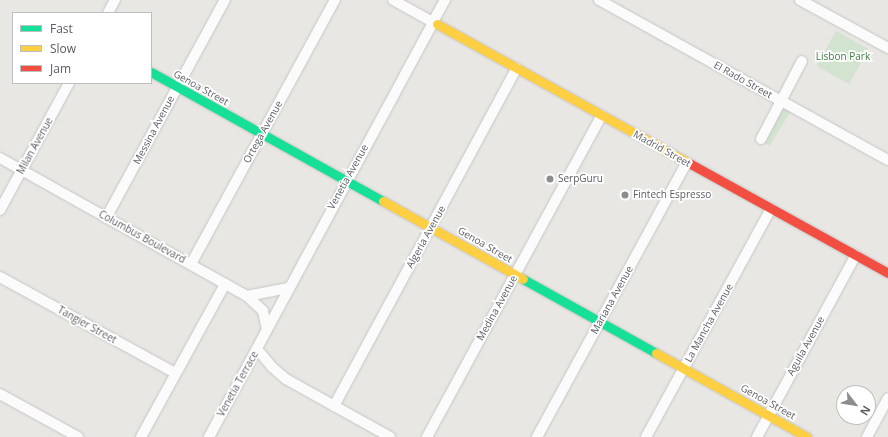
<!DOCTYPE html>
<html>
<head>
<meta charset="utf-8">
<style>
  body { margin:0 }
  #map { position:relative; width:888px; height:437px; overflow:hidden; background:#e8e7e3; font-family:"Open Sans",sans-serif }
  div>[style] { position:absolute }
  .green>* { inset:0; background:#d2e3cf; transform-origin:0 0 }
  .roads { filter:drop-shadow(0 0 1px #c5c5c5) drop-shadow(0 0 1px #c5c5c5) }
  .street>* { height:10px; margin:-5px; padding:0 5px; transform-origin:5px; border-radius:5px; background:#fcfbfb }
  .fast>* { height:9px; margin:-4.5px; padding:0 4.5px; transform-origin:4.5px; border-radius:4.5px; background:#16e098 }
  .slow>* { height:9px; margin:-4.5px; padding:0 4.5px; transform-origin:4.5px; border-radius:4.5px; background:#ffcf43 }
  .jam>* { height:9px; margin:-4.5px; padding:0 4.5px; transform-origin:4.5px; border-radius:4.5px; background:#f24e42 }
  .dots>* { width:11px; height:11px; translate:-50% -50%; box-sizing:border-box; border:2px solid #fff; border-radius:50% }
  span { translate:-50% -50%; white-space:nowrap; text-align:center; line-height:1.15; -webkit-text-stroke:3.5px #fff; paint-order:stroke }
  .park-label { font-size:10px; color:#3d7b3e }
  .street-label { font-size:10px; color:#595c60 }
  .poi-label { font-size:10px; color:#595c60 }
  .left { translate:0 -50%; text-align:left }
  .legend { position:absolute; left:12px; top:12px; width:140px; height:72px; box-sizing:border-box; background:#fff; border:1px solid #bdbebf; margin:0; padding:5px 7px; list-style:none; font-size:12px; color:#595c60 }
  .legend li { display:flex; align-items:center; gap:8px; height:20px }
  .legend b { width:20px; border:1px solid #bdbebf }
  .north { position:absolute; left:836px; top:385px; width:40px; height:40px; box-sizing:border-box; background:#fff; border:1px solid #bdbebf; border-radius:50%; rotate:121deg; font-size:11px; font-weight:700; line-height:16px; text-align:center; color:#595c60 }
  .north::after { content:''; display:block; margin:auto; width:14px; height:18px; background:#8b8d8e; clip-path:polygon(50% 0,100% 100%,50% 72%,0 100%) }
</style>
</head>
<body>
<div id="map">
  <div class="green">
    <div style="left:836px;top:31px;width:37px;height:40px;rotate:29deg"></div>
    <div style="left:783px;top:107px;width:9px;height:40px;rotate:32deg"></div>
  </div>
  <div class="roads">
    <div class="street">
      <div style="left:393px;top:0;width:41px;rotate:29.1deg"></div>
      <div style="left:599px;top:0;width:330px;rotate:29deg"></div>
      <div style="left:800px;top:0;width:100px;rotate:28.6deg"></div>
      <div style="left:108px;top:13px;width:15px;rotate:-62deg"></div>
      <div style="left:435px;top:18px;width:21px;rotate:-61deg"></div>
      <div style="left:761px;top:139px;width:88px;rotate:-62.3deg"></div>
      <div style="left:0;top:158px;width:283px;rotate:29.2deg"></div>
      <div style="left:247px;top:296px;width:22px;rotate:43deg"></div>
      <div style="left:263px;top:311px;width:19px;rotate:78deg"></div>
      <div style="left:0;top:210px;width:145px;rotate:-61.5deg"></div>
      <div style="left:106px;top:218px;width:248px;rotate:-61.4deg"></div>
      <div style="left:191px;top:264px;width:301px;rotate:-61.4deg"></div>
      <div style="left:0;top:277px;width:200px;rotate:28.7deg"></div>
      <div style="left:247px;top:296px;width:42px;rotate:-11deg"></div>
      <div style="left:257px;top:349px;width:23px;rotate:50deg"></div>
      <div style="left:272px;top:367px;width:18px;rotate:41deg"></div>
      <div style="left:286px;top:379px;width:119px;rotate:29.1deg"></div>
      <div style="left:0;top:394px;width:89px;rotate:28.9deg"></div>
      <div style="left:334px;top:406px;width:384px;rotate:-61.6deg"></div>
      <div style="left:141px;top:437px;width:175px;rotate:-61.2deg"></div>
      <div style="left:209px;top:437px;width:467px;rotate:-61.6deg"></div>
      <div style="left:427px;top:437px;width:366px;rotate:-61.5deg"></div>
      <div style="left:537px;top:437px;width:313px;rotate:-61.4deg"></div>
      <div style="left:646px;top:437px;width:260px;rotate:-61.3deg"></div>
      <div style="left:757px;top:437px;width:207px;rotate:-61.5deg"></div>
      <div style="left:867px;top:437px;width:44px;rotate:-61.7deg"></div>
    </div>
    <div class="fast">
      <div style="left:151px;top:72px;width:265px;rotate:29.1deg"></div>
      <div style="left:523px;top:279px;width:152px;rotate:29.1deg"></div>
    </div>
    <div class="slow">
      <div style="left:437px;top:24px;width:288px;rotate:28.9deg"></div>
      <div style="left:383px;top:201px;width:160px;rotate:29.1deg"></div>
      <div style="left:656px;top:353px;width:173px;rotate:29.1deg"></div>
    </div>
    <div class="jam">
      <div style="left:689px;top:163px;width:227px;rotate:28.9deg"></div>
    </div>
  </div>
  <div class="dots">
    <div style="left:550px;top:179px;background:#8b8d8e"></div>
    <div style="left:625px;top:195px;background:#8b8d8e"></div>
  </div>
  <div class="park-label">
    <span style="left:843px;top:57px">Lisbon Park</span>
  </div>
  <div class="street-label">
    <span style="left:743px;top:80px;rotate:29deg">El Rado Street</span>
    <span style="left:201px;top:88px;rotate:29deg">Genoa Street</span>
    <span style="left:154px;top:130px;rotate:-62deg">Messina Avenue</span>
    <span style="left:263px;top:132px;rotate:-61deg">Ortega Avenue</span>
    <span style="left:35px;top:146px;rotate:-61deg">Milan Avenue</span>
    <span style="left:662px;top:149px;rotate:29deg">Madrid Street</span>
    <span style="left:348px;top:177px;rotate:-61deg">Venetia Avenue</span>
    <span style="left:142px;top:237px;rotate:29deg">Columbus Boulevard</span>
    <span style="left:426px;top:237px;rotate:-61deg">Algeria Avenue</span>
    <span style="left:485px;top:245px;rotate:30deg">Genoa Street</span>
    <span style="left:612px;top:300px;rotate:-61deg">Mariana Avenue</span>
    <span style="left:497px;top:308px;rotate:-61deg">Medina Avenue</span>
    <span style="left:709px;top:323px;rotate:-61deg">La Mancha Avenue</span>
    <span style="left:87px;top:325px;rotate:29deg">Tangier Street</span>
    <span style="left:806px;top:346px;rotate:-61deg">Aguila Avenue</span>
    <span style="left:238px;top:384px;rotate:-61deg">Venetia Terrace</span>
    <span style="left:768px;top:402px;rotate:29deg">Genoa Street</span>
  </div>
  <div class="poi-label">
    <span class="left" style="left:558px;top:179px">SerpGuru</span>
    <span class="left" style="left:633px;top:195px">Fintech Espresso</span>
  </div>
  <ul class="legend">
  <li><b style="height:5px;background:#16e098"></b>Fast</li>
  <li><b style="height:5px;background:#ffcf43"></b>Slow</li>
  <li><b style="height:5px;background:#f24e42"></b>Jam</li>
  </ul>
  <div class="north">N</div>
</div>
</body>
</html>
